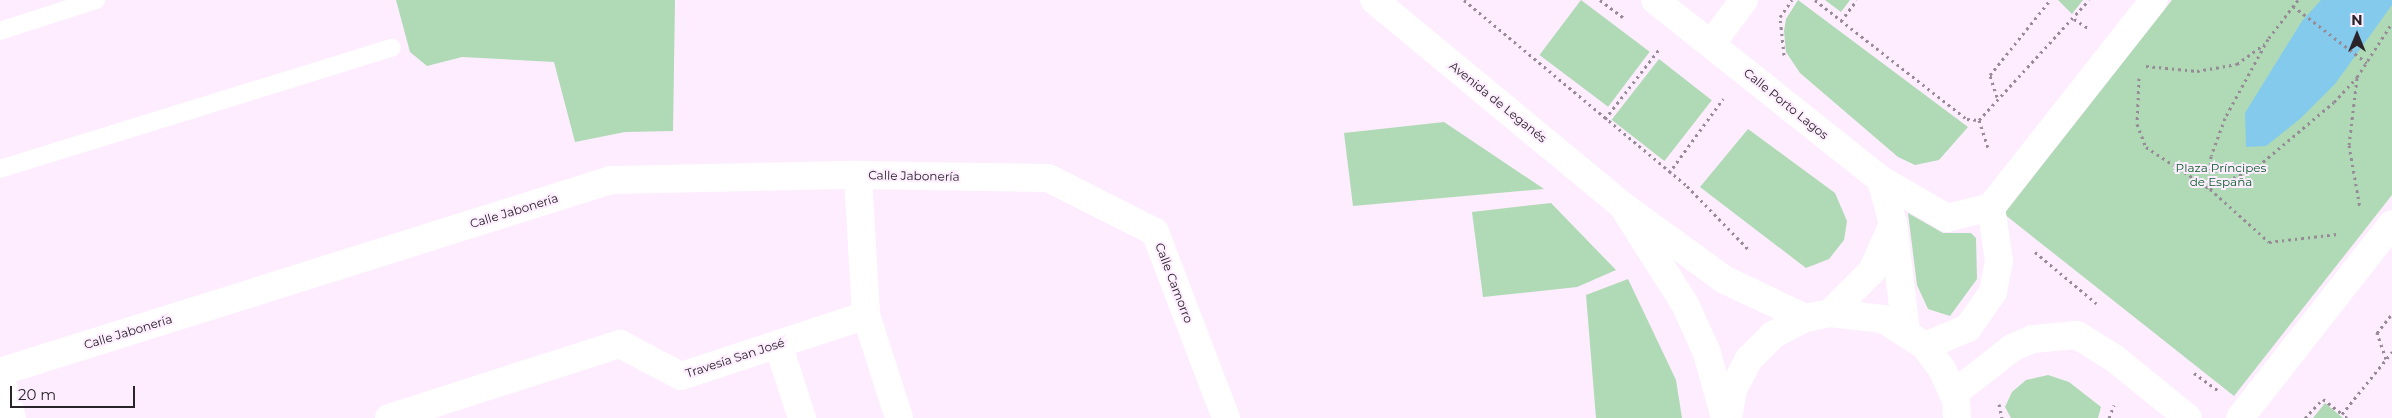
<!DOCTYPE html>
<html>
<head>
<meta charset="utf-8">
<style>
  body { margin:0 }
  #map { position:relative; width:2392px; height:418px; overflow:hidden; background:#fdedfe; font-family:Montserrat,sans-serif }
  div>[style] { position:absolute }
  .green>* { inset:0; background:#afdab5; transform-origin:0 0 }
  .water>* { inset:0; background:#83caed }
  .path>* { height:3px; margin-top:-1.5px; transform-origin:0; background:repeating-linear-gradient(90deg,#968b96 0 2.5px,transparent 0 6.5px) }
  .lane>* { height:18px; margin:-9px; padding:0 9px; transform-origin:9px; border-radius:9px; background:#fff }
  .street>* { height:28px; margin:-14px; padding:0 14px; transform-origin:14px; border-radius:14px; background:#fff }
  .secondary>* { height:28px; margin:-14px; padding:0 14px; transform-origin:14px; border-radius:14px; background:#fff }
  span { translate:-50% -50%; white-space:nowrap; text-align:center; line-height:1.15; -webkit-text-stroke:4px #fdedfe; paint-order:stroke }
  .street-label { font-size:12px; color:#2a242a }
  .park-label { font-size:12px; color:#065e27 }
  .north { position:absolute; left:2332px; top:10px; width:50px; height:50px; -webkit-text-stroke:4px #fdedfe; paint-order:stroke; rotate:0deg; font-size:14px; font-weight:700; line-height:20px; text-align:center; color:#2a242a }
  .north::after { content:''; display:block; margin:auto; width:18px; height:22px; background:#2a242a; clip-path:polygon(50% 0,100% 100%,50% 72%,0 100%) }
  .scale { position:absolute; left:10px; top:386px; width:125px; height:22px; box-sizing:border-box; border:2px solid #2a242a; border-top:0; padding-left:6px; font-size:15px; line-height:18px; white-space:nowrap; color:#2a242a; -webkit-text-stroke:4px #fdedfe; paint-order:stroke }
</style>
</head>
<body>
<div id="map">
  <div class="green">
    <div style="clip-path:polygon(396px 0,675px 0,673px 131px,625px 132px,575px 142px,554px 62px,462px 57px,427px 66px,410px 52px)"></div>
    <div style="left:1581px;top:0;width:86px;height:69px;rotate:37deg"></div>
    <div style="clip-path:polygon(1798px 0,1968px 127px,1939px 160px,1915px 165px,1898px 157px,1800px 73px,1786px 52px,1784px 31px,1786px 19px)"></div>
    <div style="clip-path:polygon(1825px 0,1850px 0,1841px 12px)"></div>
    <div style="clip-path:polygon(2058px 0,2083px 0,2072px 14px)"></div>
    <div style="clip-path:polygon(2172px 0,2392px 0,2392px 195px,2234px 396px,2004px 214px)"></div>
    <div style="left:1659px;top:59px;width:67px;height:77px;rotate:38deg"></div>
    <div style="clip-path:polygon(1444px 122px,1544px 189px,1353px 206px,1344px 133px)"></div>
    <div style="clip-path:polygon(1748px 129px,1835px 193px,1847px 221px,1844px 240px,1829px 259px,1806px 268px,1700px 187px)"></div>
    <div style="clip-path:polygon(1551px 203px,1616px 270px,1577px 287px,1483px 297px,1472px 212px)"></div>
    <div style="clip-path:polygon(1908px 213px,1943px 233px,1971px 233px,1976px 238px,1977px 279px,1950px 316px,1928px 309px,1917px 285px)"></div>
    <div style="clip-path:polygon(1628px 279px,1676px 380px,1682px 418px,1596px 418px,1586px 295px)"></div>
    <div style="clip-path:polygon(2048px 375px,2069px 382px,2101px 407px,2098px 418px,2011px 418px,2005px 407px,2012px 392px,2026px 380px)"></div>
    <div style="clip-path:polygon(2325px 403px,2343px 418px,2313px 418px)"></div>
  </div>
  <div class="water">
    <div style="clip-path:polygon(2321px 0,2392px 0,2392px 5px,2335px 84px,2301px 118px,2266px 146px,2246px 147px,2245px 113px,2302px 21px)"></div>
  </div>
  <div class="path">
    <div style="left:1464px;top:0;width:290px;rotate:39.8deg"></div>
    <div style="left:1687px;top:186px;width:89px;rotate:45.9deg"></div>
    <div style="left:1600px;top:0;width:30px;rotate:37deg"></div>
    <div style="left:1815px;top:0;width:193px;rotate:38.1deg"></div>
    <div style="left:1967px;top:119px;width:12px;rotate:5deg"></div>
    <div style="left:2298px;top:0;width:49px;rotate:127.6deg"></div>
    <div style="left:2268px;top:39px;width:90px;rotate:118.6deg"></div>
    <div style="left:2225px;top:118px;width:40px;rotate:110.2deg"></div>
    <div style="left:2211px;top:156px;width:33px;rotate:92deg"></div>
    <div style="left:2210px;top:189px;width:53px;rotate:-25.6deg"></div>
    <div style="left:2258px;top:166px;width:99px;rotate:-40.1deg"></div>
    <div style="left:2334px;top:102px;width:34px;rotate:-47deg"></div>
    <div style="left:2357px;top:77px;width:64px;rotate:-57.1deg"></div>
    <div style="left:2293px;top:6px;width:93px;rotate:37.6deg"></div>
    <div style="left:2074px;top:19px;width:17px;rotate:33deg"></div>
    <div style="left:1841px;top:21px;width:26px;rotate:-53deg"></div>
    <div style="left:1784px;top:55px;width:38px;rotate:-96deg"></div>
    <div style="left:1780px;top:17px;width:21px;rotate:-55deg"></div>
    <div style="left:2146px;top:66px;width:51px;rotate:5.6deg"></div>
    <div style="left:2197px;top:71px;width:41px;rotate:-9.9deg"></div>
    <div style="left:2237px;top:64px;width:34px;rotate:-36deg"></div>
    <div style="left:2139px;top:78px;width:46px;rotate:92.5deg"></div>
    <div style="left:2137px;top:124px;width:25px;rotate:69deg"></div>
    <div style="left:2146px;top:147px;width:77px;rotate:33.3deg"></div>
    <div style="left:2210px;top:189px;width:79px;rotate:41.9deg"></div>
    <div style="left:2269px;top:242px;width:69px;rotate:-6.6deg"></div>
    <div style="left:2357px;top:78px;width:67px;rotate:96.8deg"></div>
    <div style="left:2349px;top:145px;width:64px;rotate:80.1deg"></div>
    <div style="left:1997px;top:97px;width:23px;rotate:-108deg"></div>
    <div style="left:1990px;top:75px;width:96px;rotate:-51.3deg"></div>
    <div style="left:1605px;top:119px;width:90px;rotate:-52.2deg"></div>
    <div style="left:1979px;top:120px;width:32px;rotate:72deg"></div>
    <div style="left:1979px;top:120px;width:163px;rotate:-47.5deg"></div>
    <div style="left:1669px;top:173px;width:92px;rotate:-53.9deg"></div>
    <div style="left:2035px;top:252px;width:80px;rotate:39.9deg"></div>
    <div style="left:2386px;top:359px;width:28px;rotate:-109deg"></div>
    <div style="left:2377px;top:333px;width:24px;rotate:-52deg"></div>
    <div style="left:2194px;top:373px;width:29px;rotate:36deg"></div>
    <div style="left:1999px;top:404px;width:14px;rotate:78deg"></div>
    <div style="left:2109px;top:418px;width:14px;rotate:-69deg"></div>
    <div style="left:2305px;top:418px;width:26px;rotate:-47deg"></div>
    <div style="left:2323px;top:399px;width:24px;rotate:38deg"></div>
    <div style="left:2347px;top:418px;width:6px;rotate:-141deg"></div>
    <div style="left:2342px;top:414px;width:80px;rotate:-51.1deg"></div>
  </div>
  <div class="lane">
    <div style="left:0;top:31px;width:101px;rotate:-17.9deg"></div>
    <div style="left:0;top:169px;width:410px;rotate:-17.2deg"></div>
  </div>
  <div class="street">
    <div style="left:1655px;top:0;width:289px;rotate:38.5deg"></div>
    <div style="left:1881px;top:180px;width:76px;rotate:29.9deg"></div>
    <div style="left:1947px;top:218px;width:45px;rotate:-14deg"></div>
    <div style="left:1991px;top:207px;width:263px;rotate:-51.8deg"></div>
    <div style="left:1711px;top:44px;width:55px;rotate:-53.1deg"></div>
    <div style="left:1881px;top:180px;width:46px;rotate:74.7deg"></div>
    <div style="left:1893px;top:224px;width:108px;rotate:83.1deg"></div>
    <div style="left:1830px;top:313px;width:59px;rotate:-45deg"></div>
    <div style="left:1872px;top:271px;width:51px;rotate:-65.9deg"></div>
    <div style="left:866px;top:315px;width:108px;rotate:72.2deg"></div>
    <div style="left:778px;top:344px;width:78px;rotate:72deg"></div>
    <div style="left:1925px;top:346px;width:47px;rotate:-22.7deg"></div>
    <div style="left:1968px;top:328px;width:44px;rotate:-55.2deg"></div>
    <div style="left:1993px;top:292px;width:32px;rotate:-79deg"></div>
    <div style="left:1999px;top:261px;width:55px;rotate:-98.4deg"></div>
    <div style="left:0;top:372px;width:640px;rotate:-17.44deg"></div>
    <div style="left:611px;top:180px;width:247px;rotate:-1.2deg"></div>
    <div style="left:858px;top:175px;width:190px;rotate:0.9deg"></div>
    <div style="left:1048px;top:178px;width:120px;rotate:26.8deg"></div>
    <div style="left:1155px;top:232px;width:199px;rotate:69.1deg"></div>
    <div style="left:0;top:376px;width:44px;rotate:74.1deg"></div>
    <div style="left:1953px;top:394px;width:75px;rotate:-37.9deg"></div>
    <div style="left:2012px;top:348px;width:22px;rotate:-24deg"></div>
    <div style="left:2032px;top:339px;width:45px;rotate:-5.1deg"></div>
    <div style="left:2077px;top:335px;width:44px;rotate:31.9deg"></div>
    <div style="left:2114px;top:358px;width:95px;rotate:39deg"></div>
    <div style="left:389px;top:418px;width:243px;rotate:-17.8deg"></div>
    <div style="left:620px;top:344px;width:69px;rotate:27.7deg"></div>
    <div style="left:681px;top:376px;width:195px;rotate:-18.2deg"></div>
    <div style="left:866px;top:315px;width:140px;rotate:-93.3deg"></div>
    <div style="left:2240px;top:418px;width:246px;rotate:-51.9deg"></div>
  </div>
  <div class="secondary">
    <div style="left:1374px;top:0;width:322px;rotate:39.6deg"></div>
    <div style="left:1622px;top:205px;width:127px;rotate:36.1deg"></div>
    <div style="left:1725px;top:280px;width:89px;rotate:25.4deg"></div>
    <div style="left:1624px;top:208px;width:114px;rotate:57.6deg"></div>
    <div style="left:1685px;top:304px;width:54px;rotate:65.8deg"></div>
    <div style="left:1707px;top:353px;width:67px;rotate:74.5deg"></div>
    <div style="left:1728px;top:418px;width:28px;rotate:-80deg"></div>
    <div style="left:1733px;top:390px;width:35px;rotate:-63deg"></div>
    <div style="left:1749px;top:359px;width:34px;rotate:-45deg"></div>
    <div style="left:1773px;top:335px;width:36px;rotate:-28deg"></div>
    <div style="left:1805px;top:318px;width:25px;rotate:-11deg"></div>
    <div style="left:1830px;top:313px;width:53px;rotate:6.5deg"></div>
    <div style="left:1883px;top:319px;width:50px;rotate:32.7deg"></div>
    <div style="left:1925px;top:346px;width:29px;rotate:54deg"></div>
    <div style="left:1942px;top:369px;width:34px;rotate:66deg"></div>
    <div style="left:1956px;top:400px;width:18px;rotate:87deg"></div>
  </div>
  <div class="street-label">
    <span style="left:1498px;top:102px;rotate:39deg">Avenida de Leganés</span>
    <span style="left:1786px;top:104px;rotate:39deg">Calle Porto Lagos</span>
    <span style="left:914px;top:176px;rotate:1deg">Calle Jabonería</span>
    <span style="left:514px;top:211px;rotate:-17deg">Calle Jabonería</span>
    <span style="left:1174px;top:283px;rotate:69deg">Calle Camorro</span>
    <span style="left:128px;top:332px;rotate:-17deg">Calle Jabonería</span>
    <span style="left:735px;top:358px;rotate:-18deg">Travesía San José</span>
  </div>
  <div class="park-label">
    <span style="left:2221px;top:175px">Plaza Príncipes<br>de España</span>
  </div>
  <div class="north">N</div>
  <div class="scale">20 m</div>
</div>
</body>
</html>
